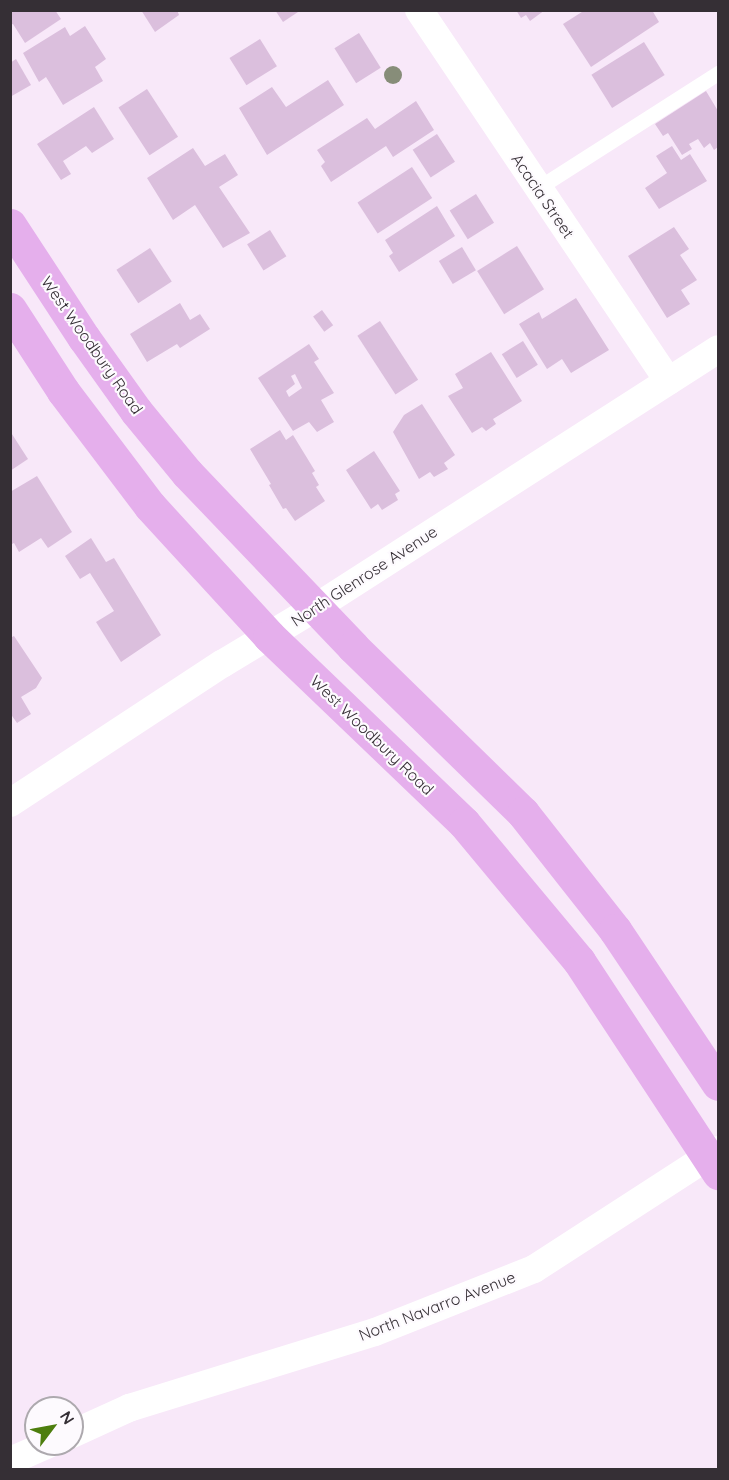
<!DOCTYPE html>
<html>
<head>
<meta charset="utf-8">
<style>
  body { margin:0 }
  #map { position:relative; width:729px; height:1480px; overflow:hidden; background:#f8e8f9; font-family:Quicksand,sans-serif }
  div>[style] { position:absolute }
  .building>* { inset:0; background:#dbbfdd; transform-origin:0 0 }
  .service>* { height:15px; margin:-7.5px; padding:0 7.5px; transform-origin:7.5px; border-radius:7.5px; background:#fff }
  .minor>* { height:28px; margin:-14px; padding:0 14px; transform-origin:14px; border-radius:14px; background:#fff }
  .primary>* { height:33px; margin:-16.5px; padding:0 16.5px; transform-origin:16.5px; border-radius:16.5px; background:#e5afec }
  .trees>* { width:18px; height:18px; margin:-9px; border-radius:50%; background:#878d79 }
  span { translate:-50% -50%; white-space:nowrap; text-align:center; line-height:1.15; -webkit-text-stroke:4.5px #fdfafe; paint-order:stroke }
  .street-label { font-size:16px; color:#352f35 }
  .frame { position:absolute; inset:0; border:12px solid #352f35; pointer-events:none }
  .north { position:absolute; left:24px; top:1396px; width:60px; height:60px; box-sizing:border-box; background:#fdfafe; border:2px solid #ada9ae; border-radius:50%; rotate:58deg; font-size:16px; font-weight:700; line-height:24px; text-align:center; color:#352f35 }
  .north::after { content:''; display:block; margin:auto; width:21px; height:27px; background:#4d7e0e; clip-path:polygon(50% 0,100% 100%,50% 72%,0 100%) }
</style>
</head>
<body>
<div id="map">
  <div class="building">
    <div style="clip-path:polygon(10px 10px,55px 10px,61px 19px,25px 43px,13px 24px,10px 25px)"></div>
    <div style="clip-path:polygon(141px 10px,177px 10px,179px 15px,155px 32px)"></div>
    <div style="clip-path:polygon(275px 10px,301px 10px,283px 22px)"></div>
    <div style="clip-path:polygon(516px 10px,545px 10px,530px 21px,526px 15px,521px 18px)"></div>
    <div style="clip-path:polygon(585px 10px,652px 10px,659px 22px,591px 67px,563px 24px)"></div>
    <div style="clip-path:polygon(85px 26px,106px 59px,95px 67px,103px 81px,63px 105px,46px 77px,39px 82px,23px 53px,65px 27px,70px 36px)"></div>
    <div style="left:359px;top:33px;width:41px;height:29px;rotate:58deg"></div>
    <div style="left:260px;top:39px;width:32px;height:36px;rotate:58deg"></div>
    <div style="left:644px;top:42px;width:39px;height:62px;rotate:58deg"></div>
    <div style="clip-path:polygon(16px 59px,31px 85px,10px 97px,10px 63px)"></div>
    <div style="clip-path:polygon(328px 80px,344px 105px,267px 155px,239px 108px,272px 87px,286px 107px)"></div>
    <div style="left:147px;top:89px;width:57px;height:34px;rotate:57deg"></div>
    <div style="clip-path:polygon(706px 91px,718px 111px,718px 147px,714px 150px,710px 143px,704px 148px,698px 139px,689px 144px,692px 149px,682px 155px,668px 133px,663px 136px,655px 124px)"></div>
    <div style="clip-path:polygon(416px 101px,434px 130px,393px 157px,386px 146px,331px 182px,321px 166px,325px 162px,317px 150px,367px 118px,375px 129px)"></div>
    <div style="clip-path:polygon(94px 107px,114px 139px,92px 153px,86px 146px,63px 161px,71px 174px,61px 180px,37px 144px)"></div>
    <div style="left:437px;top:134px;width:33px;height:29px;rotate:57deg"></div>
    <div style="clip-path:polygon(672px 146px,681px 160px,690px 154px,707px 181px,659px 209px,645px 188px,667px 173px,656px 156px)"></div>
    <div style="clip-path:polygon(193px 148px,205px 166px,225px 154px,238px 175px,219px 187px,250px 233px,223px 248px,195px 205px,173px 220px,147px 178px)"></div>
    <div style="left:412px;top:167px;width:37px;height:65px;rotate:57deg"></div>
    <div style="left:476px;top:194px;width:34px;height:31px;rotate:58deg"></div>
    <div style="clip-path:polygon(437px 206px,455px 236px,399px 272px,389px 256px,393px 253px,385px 240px)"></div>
    <div style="clip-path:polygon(674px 227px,689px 249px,680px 255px,697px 280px,681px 290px,690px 304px,667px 318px,628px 256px)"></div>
    <div style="left:270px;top:230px;width:31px;height:27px;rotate:58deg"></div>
    <div style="left:517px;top:246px;width:51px;height:47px;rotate:58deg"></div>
    <div style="left:462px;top:247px;width:27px;height:27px;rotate:59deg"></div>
    <div style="left:150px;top:248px;width:40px;height:40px;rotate:57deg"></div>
    <div style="clip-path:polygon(576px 298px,609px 350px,571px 373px,562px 359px,547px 369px,519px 324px,539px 312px,542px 319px)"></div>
    <div style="clip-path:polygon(180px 303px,190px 320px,200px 314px,210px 329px,180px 348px,177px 344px,147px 362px,130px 334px)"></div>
    <div style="left:322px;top:310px;width:19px;height:11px;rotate:54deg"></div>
    <div style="left:380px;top:321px;width:70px;height:27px;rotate:57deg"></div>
    <div style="left:523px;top:341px;width:28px;height:25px;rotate:58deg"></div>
    <div style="clip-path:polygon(evenodd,309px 344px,319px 359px,314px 362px,334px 393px,321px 400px,334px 422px,317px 432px,309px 422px,293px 431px,258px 378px,309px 344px,295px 374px,302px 388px,289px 397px,286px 391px,295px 384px,291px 376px,295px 374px)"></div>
    <div style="clip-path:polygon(491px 352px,522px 401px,493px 419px,496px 424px,486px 431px,482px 427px,472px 433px,448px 396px,463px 388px,455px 374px)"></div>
    <div style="clip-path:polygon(422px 404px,455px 455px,444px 463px,448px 469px,434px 477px,430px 472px,419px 479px,393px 432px,404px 415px)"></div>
    <div style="clip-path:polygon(280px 430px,286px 440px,293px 435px,315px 471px,312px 473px,319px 485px,316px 487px,325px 501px,295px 521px,286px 508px,283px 509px,269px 485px,271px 484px,250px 449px)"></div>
    <div style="clip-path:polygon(10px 431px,28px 459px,10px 471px)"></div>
    <div style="clip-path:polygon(374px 451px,400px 491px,395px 494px,398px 500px,382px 510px,378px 504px,371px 509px,346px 470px)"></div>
    <div style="clip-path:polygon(37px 476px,72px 532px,48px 548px,41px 538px,19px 552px,14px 543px,10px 545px,10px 492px)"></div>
    <div style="clip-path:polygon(91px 538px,106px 562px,114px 558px,161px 635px,121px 662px,96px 622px,114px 611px,90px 573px,80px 579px,65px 556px)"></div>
    <div style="clip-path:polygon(14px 636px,42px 678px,36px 688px,21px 697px,31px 714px,17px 723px,10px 713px,10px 638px)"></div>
  </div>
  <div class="service">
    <div style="left:538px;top:188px;width:214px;rotate:-32.6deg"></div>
  </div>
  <div class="minor">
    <div style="left:419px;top:10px;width:447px;rotate:56.1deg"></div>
    <div style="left:10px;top:803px;width:254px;rotate:-33.3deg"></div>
    <div style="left:222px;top:664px;width:109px;rotate:-31.1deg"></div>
    <div style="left:315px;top:608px;width:479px;rotate:-32.7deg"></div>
    <div style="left:72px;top:1434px;width:63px;rotate:-24.5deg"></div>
    <div style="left:129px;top:1408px;width:257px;rotate:-17.2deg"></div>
    <div style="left:375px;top:1332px;width:171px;rotate:-21.6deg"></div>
    <div style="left:534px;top:1269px;width:219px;rotate:-32.9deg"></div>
    <div style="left:10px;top:1461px;width:43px;rotate:-23.6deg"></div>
  </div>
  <div class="primary">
    <div style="left:10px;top:225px;width:135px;rotate:56.8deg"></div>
    <div style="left:84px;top:338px;width:90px;rotate:54.5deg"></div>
    <div style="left:136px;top:411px;width:80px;rotate:50.6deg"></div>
    <div style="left:187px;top:473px;width:240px;rotate:46.3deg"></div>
    <div style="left:353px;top:647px;width:238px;rotate:44.3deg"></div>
    <div style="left:523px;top:813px;width:149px;rotate:51.8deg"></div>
    <div style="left:615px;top:930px;width:185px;rotate:56.2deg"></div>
    <div style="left:10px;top:309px;width:98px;rotate:57.1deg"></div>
    <div style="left:63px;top:391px;width:144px;rotate:52.9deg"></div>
    <div style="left:150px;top:506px;width:176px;rotate:47.5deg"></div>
    <div style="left:269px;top:636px;width:270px;rotate:43.8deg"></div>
    <div style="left:464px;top:823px;width:180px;rotate:50.2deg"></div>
    <div style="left:579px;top:961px;width:254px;rotate:56.7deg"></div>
  </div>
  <div class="trees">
    <div style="left:393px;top:75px"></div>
  </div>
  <div class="street-label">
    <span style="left:543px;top:196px;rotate:56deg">Acacia Street</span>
    <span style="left:92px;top:345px;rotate:55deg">West Woodbury Road</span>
    <span style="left:364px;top:576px;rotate:-33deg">North Glenrose Avenue</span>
    <span style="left:372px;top:735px;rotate:44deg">West Woodbury Road</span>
    <span style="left:437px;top:1306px;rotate:-21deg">North Navarro Avenue</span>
  </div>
  <div class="frame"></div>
  <div class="north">N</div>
</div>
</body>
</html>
